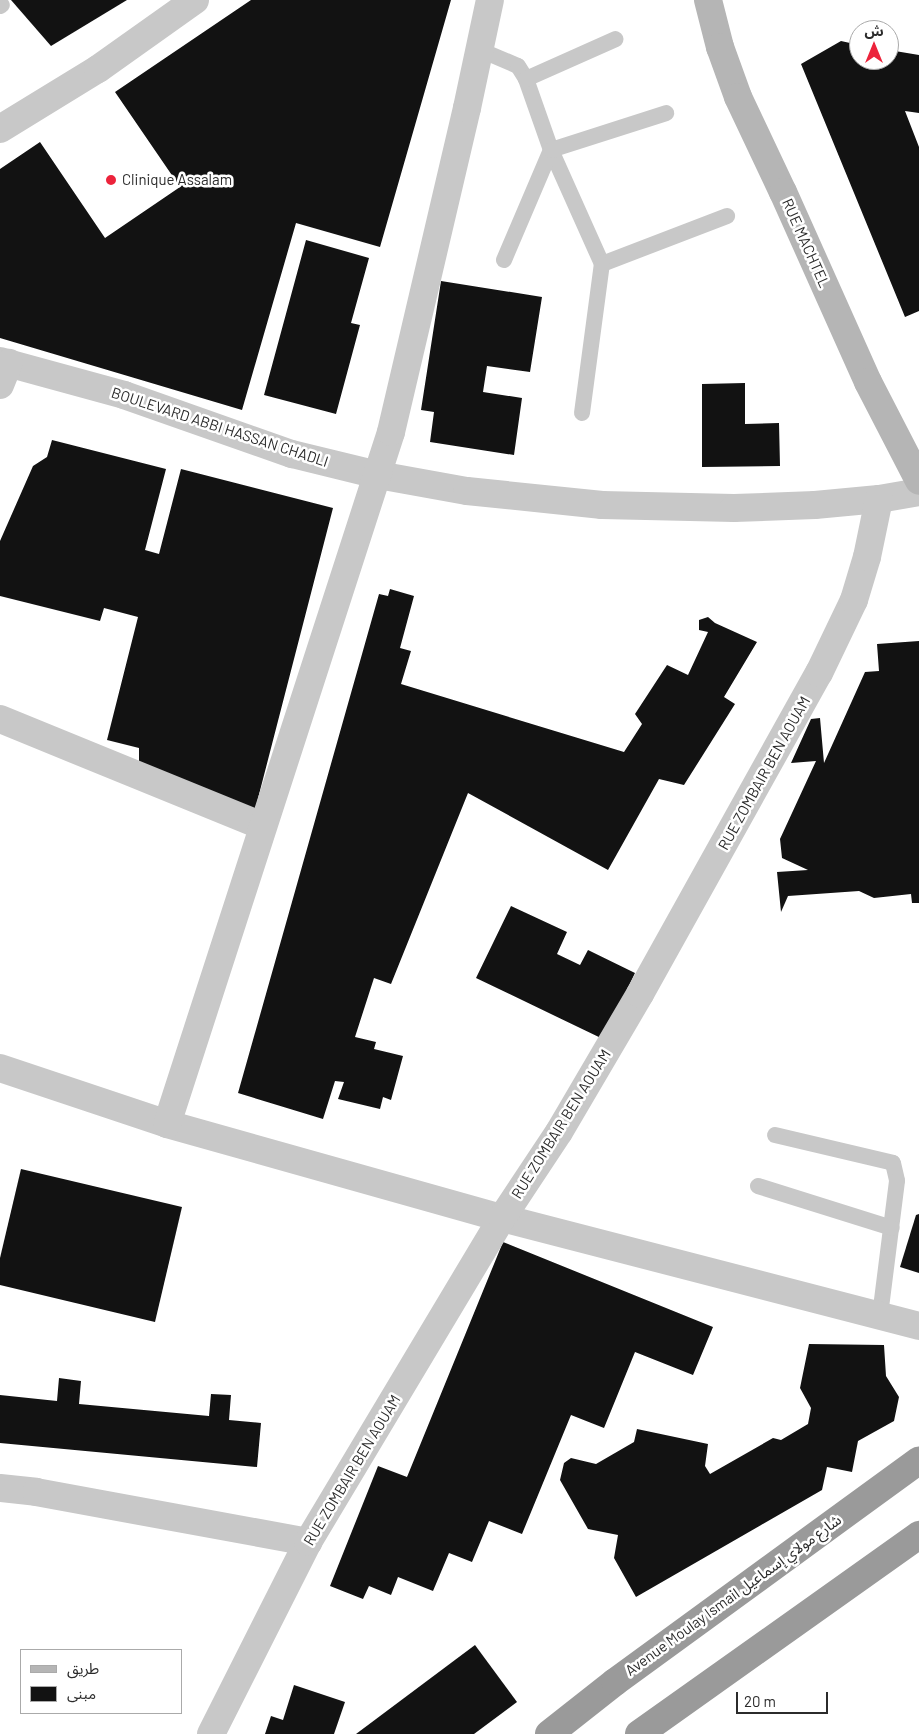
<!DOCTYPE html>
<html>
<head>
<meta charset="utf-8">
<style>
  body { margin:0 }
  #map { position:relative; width:919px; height:1734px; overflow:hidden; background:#fff; font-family:Barlow,"Noto Sans Arabic",sans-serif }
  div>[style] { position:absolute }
  .building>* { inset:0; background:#121212 }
  .service>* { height:16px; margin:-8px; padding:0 8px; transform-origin:8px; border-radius:8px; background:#c8c8c8 }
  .minor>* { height:28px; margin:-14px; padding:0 14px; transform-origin:14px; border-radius:14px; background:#c8c8c8 }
  .tertiary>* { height:28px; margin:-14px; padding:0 14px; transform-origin:14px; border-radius:14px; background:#c8c8c8 }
  .secondary>* { height:28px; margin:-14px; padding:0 14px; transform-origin:14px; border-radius:14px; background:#b5b5b5 }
  .trunk>* { height:28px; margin:-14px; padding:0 14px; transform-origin:14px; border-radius:14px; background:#9a9a9a }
  .dots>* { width:14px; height:14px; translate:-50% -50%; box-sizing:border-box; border:2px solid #fff; border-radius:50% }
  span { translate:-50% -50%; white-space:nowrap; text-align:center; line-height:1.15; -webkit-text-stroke:5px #fff; paint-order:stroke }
  .poi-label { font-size:15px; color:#2b2b2b }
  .left { translate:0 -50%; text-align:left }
  .street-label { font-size:15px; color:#2b2b2b }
  .legend { position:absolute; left:20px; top:1649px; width:162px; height:65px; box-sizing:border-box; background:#fff; border:1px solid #aaa; margin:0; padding:6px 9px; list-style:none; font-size:15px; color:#2b2b2b }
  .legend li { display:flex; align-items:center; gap:10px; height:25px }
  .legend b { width:25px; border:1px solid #aaa }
  .north { position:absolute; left:849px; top:20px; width:50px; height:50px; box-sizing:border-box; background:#fff; border:1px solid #aaa; border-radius:50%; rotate:0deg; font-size:14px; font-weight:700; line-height:20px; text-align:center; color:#2b2b2b }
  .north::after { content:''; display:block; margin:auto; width:18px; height:22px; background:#ec233b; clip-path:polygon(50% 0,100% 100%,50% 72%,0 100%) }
  .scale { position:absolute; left:736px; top:1692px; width:92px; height:22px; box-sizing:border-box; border:2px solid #2b2b2b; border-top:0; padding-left:6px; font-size:15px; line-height:18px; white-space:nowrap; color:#2b2b2b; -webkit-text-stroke:4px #fff; paint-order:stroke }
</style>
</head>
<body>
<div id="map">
  <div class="building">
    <div style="clip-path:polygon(11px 0,127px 0,51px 46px)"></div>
    <div style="clip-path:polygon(251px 0,451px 0,380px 247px,296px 223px,242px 410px,0 338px,0 169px,40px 142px,105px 238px,180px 187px,115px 92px)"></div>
    <div style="clip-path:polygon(841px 41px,859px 45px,859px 60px,889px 60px,889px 50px,919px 55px,919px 113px,905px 111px,919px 147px,919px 311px,905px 317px,801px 64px)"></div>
    <div style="clip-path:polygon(306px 240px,369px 258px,351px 323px,360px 325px,336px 414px,264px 395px)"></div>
    <div style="clip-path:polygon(441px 281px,542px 297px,530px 372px,487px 366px,483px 392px,522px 398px,514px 455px,430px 442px,434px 412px,421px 410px)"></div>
    <div style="clip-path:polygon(745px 383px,745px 424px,779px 423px,780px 466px,702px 467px,702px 384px)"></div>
    <div style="clip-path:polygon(52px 440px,166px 469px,145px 550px,159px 554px,181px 469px,333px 508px,255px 810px,139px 769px,139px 748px,107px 740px,138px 617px,104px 608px,100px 621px,0 596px,0 541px,33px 466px,47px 457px)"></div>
    <div style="clip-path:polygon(390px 589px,414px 596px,400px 648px,411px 651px,401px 684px,624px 752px,642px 724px,635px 714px,667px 665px,688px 675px,708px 632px,699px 630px,699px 620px,708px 617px,715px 623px,757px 642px,724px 697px,735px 704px,684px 785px,659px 779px,608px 870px,468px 793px,391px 984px,374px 978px,355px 1037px,376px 1042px,374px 1049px,403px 1056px,391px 1100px,383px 1097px,380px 1109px,338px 1099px,344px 1082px,335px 1081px,323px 1119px,238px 1093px,379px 594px,388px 596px)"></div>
    <div style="clip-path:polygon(919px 641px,919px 903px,912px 903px,911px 894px,874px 898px,859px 891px,788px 896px,781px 912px,777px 872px,808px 870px,782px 858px,780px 839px,816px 761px,791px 763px,811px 719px,820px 718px,824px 763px,865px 672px,879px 671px,877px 644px)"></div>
    <div style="clip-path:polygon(511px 906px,567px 932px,557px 954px,580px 965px,588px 950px,635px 973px,603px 1039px,476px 978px)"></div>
    <div style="clip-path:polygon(21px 1169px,182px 1207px,155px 1322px,0 1285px,0 1258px)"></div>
    <div style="clip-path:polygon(919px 1214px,919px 1273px,900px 1267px,916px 1215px)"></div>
    <div style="clip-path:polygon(503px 1242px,713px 1327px,693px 1375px,635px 1352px,604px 1428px,571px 1415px,522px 1534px,489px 1521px,472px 1562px,449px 1553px,433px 1591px,398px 1577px,391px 1595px,369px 1586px,363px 1599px,330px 1586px,378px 1466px,407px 1477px)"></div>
    <div style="clip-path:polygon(809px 1344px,884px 1345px,886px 1376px,899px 1397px,894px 1421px,858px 1441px,852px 1472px,827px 1467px,822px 1490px,636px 1597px,614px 1558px,618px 1535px,588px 1529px,560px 1480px,564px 1463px,571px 1458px,596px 1464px,634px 1442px,637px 1429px,708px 1444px,705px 1466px,710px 1474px,773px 1438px,781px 1440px,808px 1424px,811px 1408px,800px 1388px)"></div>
    <div style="clip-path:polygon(59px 1378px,81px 1381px,79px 1404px,209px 1416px,211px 1394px,231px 1395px,229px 1420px,261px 1423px,257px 1467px,0 1443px,0 1395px,57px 1401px)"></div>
    <div style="clip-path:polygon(475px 1645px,517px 1702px,474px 1734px,356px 1734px)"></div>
    <div style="clip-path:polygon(294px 1685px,345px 1702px,334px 1734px,265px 1734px,271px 1716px,283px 1720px)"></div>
  </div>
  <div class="service">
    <div style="left:0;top:6px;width:2px;rotate:-27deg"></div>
    <div style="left:478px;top:49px;width:43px;rotate:23deg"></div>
    <div style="left:518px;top:66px;width:15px;rotate:58deg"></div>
    <div style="left:526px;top:79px;width:75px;rotate:70.6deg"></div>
    <div style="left:551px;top:150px;width:125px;rotate:65.9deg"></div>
    <div style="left:602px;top:264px;width:134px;rotate:-21deg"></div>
    <div style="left:526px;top:79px;width:98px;rotate:-24deg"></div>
    <div style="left:504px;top:260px;width:120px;rotate:-66.9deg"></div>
    <div style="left:551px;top:150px;width:121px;rotate:-17.8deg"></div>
    <div style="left:582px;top:413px;width:150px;rotate:-82.4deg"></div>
    <div style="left:775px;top:1135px;width:121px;rotate:13.3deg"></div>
    <div style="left:893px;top:1163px;width:18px;rotate:77deg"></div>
    <div style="left:897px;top:1181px;width:136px;rotate:97.2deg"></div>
    <div style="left:758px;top:1186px;width:140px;rotate:17.4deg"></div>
  </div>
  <div class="minor">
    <div style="left:0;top:361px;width:129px;rotate:15.3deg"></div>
    <div style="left:124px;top:395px;width:178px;rotate:19.4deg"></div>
    <div style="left:292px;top:454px;width:89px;rotate:13.7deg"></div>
    <div style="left:378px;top:475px;width:90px;rotate:10.2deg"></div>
    <div style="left:467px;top:491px;width:136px;rotate:5.9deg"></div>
    <div style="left:602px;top:505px;width:132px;rotate:1.3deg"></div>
    <div style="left:734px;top:508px;width:81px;rotate:-2.1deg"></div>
    <div style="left:815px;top:505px;width:64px;rotate:-5.4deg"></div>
    <div style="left:879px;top:499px;width:41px;rotate:-9.9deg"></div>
    <div style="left:0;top:385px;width:24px;rotate:-68deg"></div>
    <div style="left:0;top:719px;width:283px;rotate:22.2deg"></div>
    <div style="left:0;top:1068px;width:176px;rotate:18.5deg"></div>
    <div style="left:167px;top:1124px;width:348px;rotate:15.7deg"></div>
    <div style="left:502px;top:1218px;width:431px;rotate:14.5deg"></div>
    <div style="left:167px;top:1124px;width:727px;rotate:-72.06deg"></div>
    <div style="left:391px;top:432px;width:333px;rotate:-76.8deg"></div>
    <div style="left:467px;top:108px;width:110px;rotate:-78deg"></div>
    <div style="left:0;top:1488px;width:36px;rotate:6deg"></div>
    <div style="left:36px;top:1492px;width:277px;rotate:10.4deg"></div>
    <div style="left:211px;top:1734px;width:215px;rotate:-63.2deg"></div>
    <div style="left:308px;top:1542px;width:378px;rotate:-59.1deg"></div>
    <div style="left:502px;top:1218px;width:103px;rotate:-56.5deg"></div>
    <div style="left:559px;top:1132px;width:160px;rotate:-59.6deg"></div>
    <div style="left:640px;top:994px;width:368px;rotate:-60.9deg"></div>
    <div style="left:819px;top:673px;width:81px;rotate:-64.4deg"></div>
    <div style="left:854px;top:600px;width:45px;rotate:-73.2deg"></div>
    <div style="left:867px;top:557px;width:59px;rotate:-78.3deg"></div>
  </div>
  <div class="tertiary">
    <div style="left:0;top:129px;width:115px;rotate:-31.5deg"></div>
    <div style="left:98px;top:69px;width:119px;rotate:-35.4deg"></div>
  </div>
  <div class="secondary">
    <div style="left:708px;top:0;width:49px;rotate:75.7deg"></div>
    <div style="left:720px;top:47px;width:53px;rotate:70.2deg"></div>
    <div style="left:738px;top:97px;width:105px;rotate:64.7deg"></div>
    <div style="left:783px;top:192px;width:208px;rotate:65.9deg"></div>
    <div style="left:868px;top:382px;width:111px;rotate:62.7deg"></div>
  </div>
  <div class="trunk">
    <div style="left:549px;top:1734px;width:84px;rotate:-38.2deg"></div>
    <div style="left:615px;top:1682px;width:376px;rotate:-36.1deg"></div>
    <div style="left:639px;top:1734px;width:344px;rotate:-35.4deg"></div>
  </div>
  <div class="dots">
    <div style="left:111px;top:180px;background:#ec233b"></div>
  </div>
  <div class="poi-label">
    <span class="left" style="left:122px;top:180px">Clinique Assalam</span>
  </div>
  <div class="street-label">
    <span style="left:806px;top:243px;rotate:66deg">RUE MACHTEL</span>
    <span style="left:220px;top:427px;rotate:18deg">BOULEVARD ABBI HASSAN CHADLI</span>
    <span style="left:764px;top:773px;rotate:-61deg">RUE ZOMBAIR BEN AOUAM</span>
    <span style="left:561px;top:1124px;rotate:-58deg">RUE ZOMBAIR BEN AOUAM</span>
    <span style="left:352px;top:1470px;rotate:-59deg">RUE ZOMBAIR BEN AOUAM</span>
    <span style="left:733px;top:1595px;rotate:-36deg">Avenue Moulay Ismail شارع مولاي إسماعيل</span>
  </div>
  <ul class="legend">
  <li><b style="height:6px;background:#b5b5b5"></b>طريق</li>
  <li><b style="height:14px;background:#121212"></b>مبنى</li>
  </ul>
  <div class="north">ش</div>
  <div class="scale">20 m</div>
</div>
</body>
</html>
